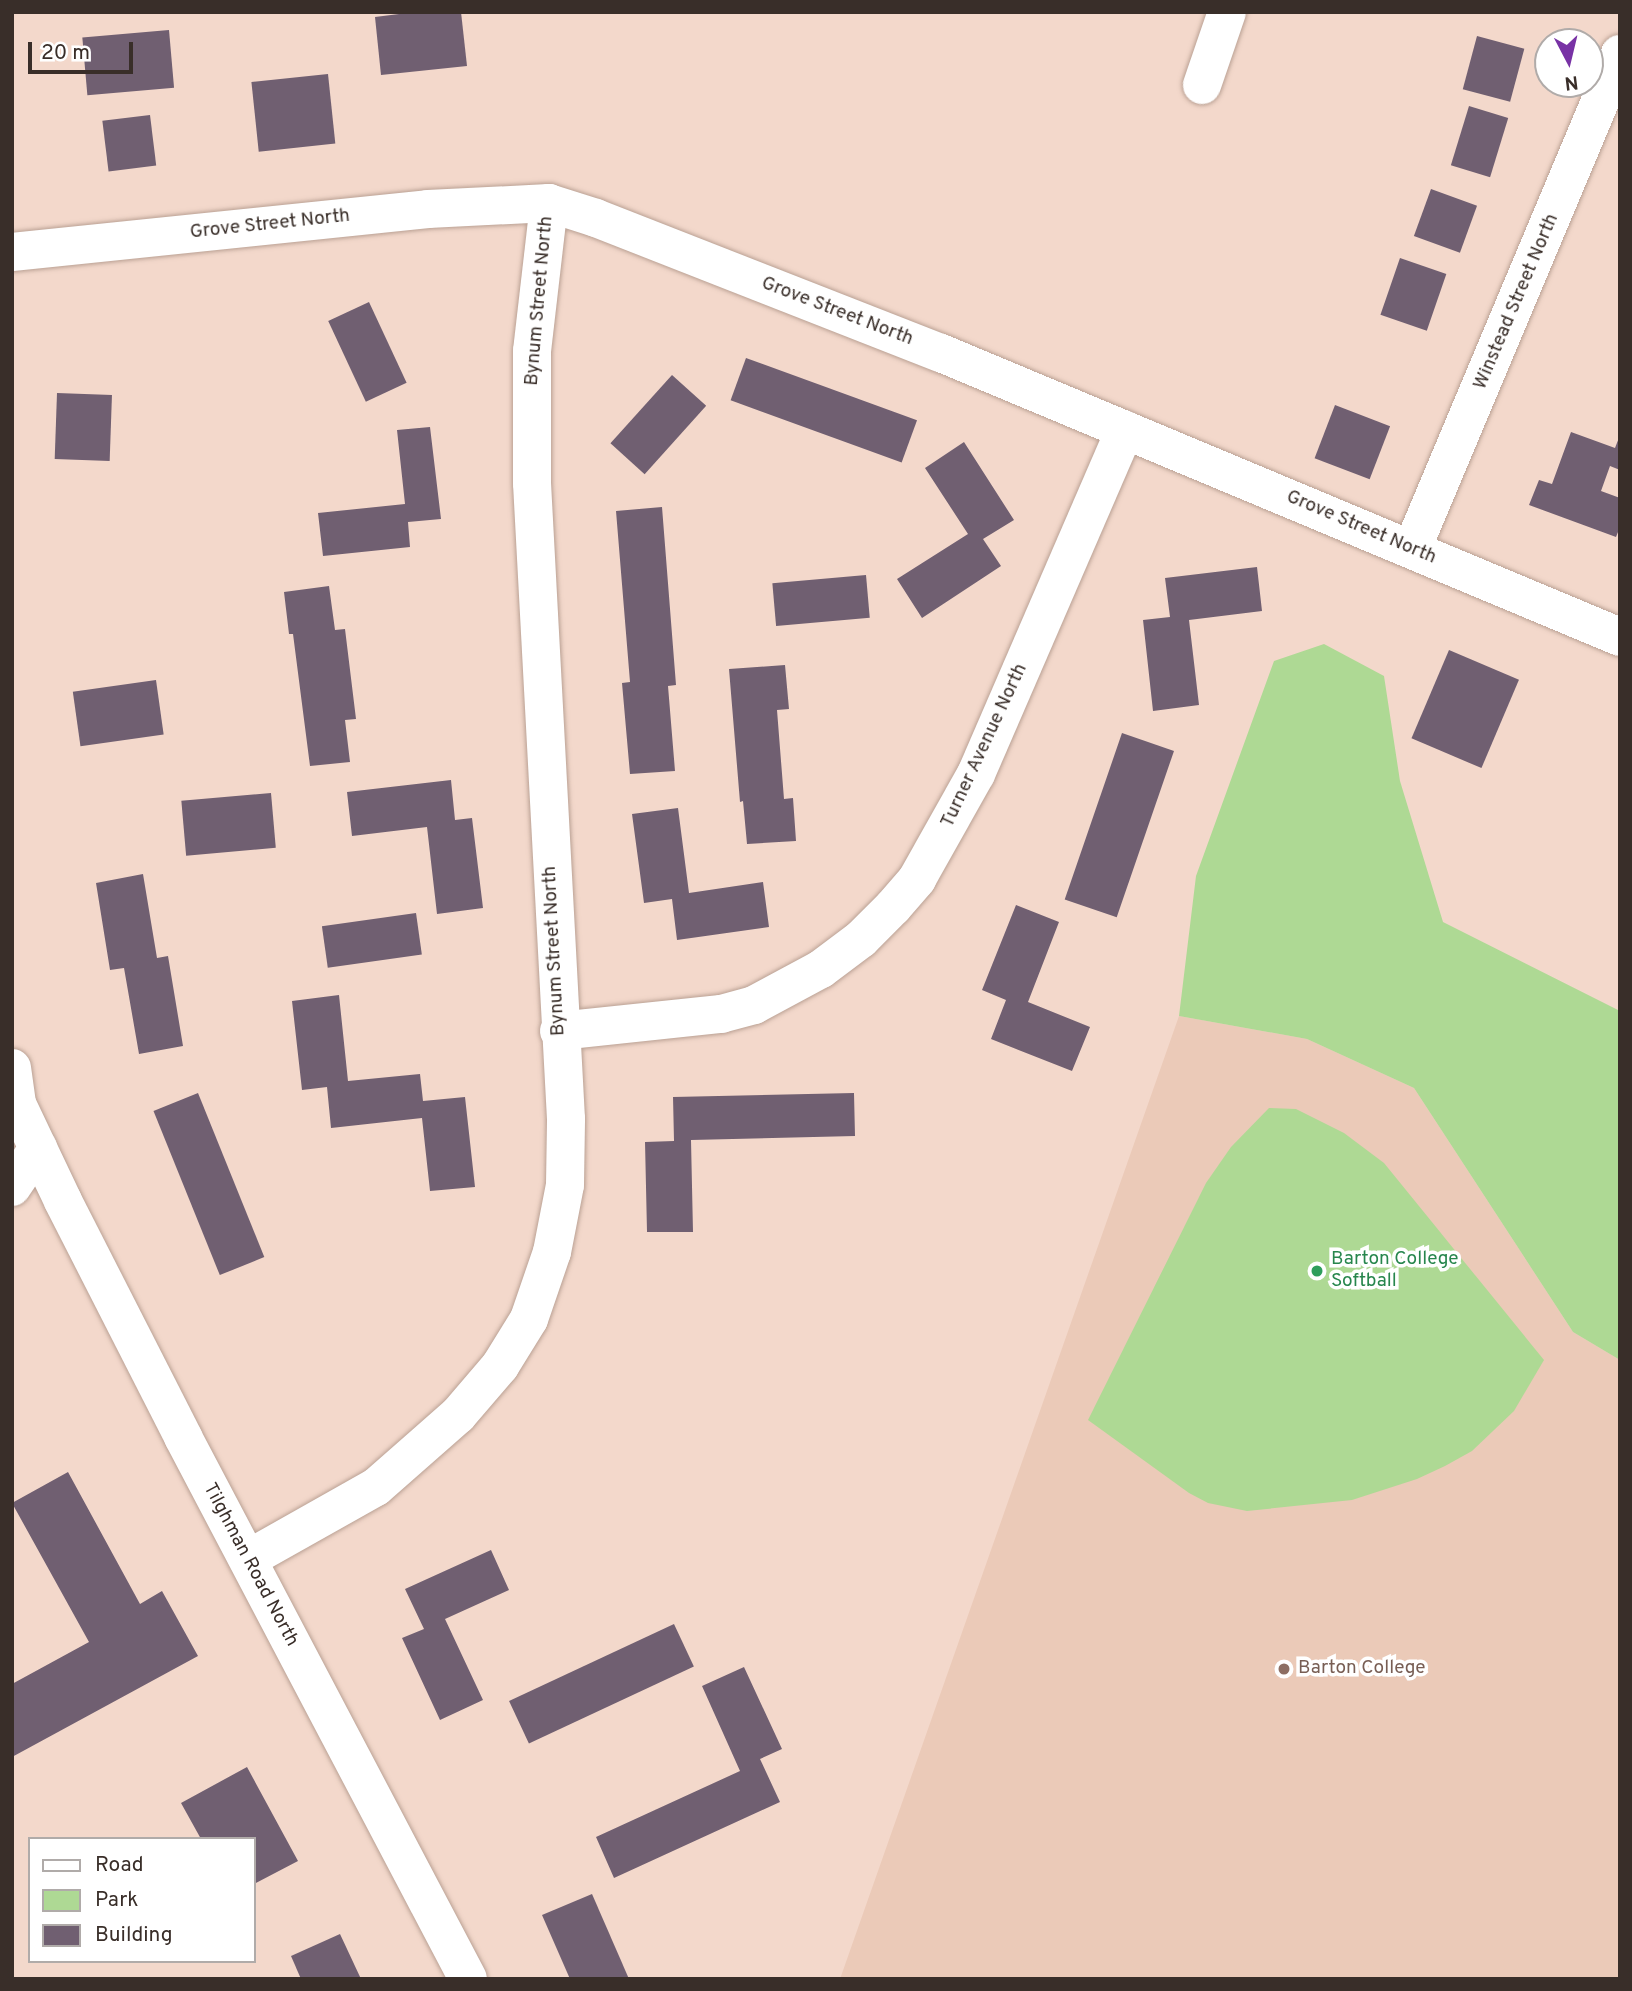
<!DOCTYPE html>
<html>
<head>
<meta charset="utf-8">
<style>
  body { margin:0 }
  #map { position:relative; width:1632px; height:1991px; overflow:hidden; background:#f3d8cb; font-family:Overpass,sans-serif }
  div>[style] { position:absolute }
  .built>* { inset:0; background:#ebcab8 }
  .green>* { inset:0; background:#aed994 }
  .building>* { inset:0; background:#705f71; transform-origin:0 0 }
  .roads { filter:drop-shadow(0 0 2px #baa194) drop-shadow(0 0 2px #baa194) }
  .minor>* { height:38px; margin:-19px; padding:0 19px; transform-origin:19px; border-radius:19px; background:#fff }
  .dots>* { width:19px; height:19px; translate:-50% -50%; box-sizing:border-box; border:4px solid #fff; border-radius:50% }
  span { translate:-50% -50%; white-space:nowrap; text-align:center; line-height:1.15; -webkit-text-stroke:7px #fff; paint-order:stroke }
  .street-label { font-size:19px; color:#392e29 }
  .leisure-label { font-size:19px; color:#27864d }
  .left { translate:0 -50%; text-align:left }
  .education-label { font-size:19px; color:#785e54 }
  .frame { position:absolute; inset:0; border:14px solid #392e29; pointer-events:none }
  .legend { position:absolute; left:28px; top:1837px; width:228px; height:126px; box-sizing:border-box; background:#fff; border:2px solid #b0aba9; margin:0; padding:9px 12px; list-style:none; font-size:21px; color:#392e29 }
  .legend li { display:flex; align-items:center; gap:14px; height:35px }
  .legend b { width:35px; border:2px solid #b0aba9 }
  .north { position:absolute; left:1534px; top:28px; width:70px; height:70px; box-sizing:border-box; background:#fff; border:2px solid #b0aba9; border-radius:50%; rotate:173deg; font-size:19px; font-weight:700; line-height:28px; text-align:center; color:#392e29 }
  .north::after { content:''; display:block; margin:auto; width:24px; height:32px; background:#7832a5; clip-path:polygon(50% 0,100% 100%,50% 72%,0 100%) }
  .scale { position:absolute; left:28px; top:42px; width:105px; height:32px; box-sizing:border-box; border:4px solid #392e29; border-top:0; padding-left:9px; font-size:21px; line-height:24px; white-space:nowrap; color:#392e29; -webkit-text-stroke:5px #fff; paint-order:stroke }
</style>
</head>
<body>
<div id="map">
  <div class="built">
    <div style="clip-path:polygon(1179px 1016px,1307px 1039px,1414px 1088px,1573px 1332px,1620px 1360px,1620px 1979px,840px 1979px)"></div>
  </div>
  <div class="green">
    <div style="clip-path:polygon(1324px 644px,1384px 676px,1400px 781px,1443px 922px,1620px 1011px,1620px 1360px,1573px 1332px,1414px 1088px,1307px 1039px,1179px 1016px,1196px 876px,1274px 661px)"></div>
    <div style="clip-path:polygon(1269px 1108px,1296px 1109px,1344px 1133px,1384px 1163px,1544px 1360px,1514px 1411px,1472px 1451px,1445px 1466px,1417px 1479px,1352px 1500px,1247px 1511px,1208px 1503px,1189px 1493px,1088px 1420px,1206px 1183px,1231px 1147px)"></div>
  </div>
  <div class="building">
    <div style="clip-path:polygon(415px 12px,461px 12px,467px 66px,381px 75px,375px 17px)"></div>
    <div style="left:169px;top:30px;width:58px;height:87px;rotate:85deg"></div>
    <div style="left:1477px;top:36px;width:49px;height:55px;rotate:15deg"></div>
    <div style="left:328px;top:74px;width:70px;height:77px;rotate:84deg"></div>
    <div style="left:1469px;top:106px;width:41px;height:62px;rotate:17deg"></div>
    <div style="left:150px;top:115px;width:51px;height:48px;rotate:83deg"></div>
    <div style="left:1431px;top:189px;width:49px;height:50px;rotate:20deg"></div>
    <div style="left:1400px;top:258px;width:49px;height:60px;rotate:19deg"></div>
    <div style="left:369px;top:302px;width:89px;height:45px;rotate:65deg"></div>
    <div style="left:746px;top:358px;width:182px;height:45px;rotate:20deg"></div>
    <div style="left:672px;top:375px;width:46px;height:92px;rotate:42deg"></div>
    <div style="left:57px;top:393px;width:55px;height:66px;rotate:2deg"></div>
    <div style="left:1335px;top:405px;width:59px;height:57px;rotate:21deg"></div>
    <div style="clip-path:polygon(430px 427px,441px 519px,408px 522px,410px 547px,323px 556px,318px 513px,405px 504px,397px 430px)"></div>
    <div style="clip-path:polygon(1571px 432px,1615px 448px,1620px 435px,1620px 470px,1610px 466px,1601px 491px,1620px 498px,1620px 527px,1616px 537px,1529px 505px,1539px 480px,1552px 484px)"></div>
    <div style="clip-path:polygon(964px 442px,1014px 520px,983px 539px,1001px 566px,922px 618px,897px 579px,968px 534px,925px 468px)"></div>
    <div style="clip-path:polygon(662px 507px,676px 685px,668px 686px,675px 771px,630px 774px,622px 683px,630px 682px,616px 511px)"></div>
    <div style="clip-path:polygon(1257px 567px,1262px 611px,1189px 620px,1199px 705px,1153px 711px,1143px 620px,1170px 617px,1165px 578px)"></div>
    <div style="left:866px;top:575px;width:43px;height:94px;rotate:85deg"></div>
    <div style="clip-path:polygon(329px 586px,335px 630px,345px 629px,356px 719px,345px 720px,350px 762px,310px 766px,293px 634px,289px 634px,284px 592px)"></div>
    <div style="left:1449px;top:650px;width:76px;height:96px;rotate:23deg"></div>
    <div style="clip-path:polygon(785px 665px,789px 709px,777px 710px,784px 799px,793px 798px,796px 841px,747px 844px,743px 801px,740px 802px,729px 669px)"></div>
    <div style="left:156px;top:680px;width:55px;height:84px;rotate:82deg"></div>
    <div style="left:1122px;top:733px;width:55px;height:176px;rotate:19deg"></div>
    <div style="clip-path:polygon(451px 780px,455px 820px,472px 818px,483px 908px,437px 914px,427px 827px,352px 836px,347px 792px)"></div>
    <div style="left:271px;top:793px;width:55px;height:90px;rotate:85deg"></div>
    <div style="clip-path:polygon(678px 808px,689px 893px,763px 882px,769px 927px,677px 940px,672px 899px,644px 903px,632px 814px)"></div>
    <div style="clip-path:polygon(143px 874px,157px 958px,168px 956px,183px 1046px,139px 1054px,124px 968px,110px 970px,96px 883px)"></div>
    <div style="clip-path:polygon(1016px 905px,1059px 922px,1028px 1002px,1090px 1027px,1072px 1071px,991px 1039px,1006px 1000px,982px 990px)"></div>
    <div style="left:416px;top:913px;width:42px;height:95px;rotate:82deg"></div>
    <div style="clip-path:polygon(339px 995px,348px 1081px,420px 1074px,423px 1101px,465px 1097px,475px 1187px,430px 1191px,422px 1118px,331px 1128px,327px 1087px,302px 1090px,292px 1001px)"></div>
    <div style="left:198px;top:1093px;width:177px;height:48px;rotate:68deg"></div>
    <div style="clip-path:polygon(854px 1093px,855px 1136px,691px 1140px,693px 1232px,647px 1232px,645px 1142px,674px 1141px,673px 1097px)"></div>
    <div style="clip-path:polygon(68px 1472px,140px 1604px,162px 1591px,198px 1656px,12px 1757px,12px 1684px,89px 1642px,12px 1503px)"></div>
    <div style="clip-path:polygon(491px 1550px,509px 1590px,445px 1619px,483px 1700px,440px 1720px,402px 1638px,424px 1629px,405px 1589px)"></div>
    <div style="left:674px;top:1624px;width:47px;height:182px;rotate:65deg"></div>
    <div style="clip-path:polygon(744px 1667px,782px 1749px,760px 1759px,780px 1802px,614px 1878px,596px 1837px,740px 1771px,702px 1686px)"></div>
    <div style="clip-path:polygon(247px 1767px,298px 1861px,254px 1884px,254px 1839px,201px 1839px,181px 1803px)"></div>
    <div style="clip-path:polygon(592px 1894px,629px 1979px,570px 1979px,542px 1915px)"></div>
    <div style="clip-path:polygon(340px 1934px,361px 1979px,301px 1979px,291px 1956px)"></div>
  </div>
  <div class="roads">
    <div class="minor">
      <div style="left:1202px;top:85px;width:77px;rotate:-71.1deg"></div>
      <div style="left:12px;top:252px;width:418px;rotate:-5.9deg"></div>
      <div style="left:428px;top:209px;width:121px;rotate:-2.8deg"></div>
      <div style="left:549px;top:203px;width:49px;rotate:17.7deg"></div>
      <div style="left:596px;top:218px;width:370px;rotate:21.4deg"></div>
      <div style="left:941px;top:353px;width:736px;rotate:22.7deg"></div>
      <div style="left:1412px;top:549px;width:537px;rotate:-67.21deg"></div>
      <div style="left:559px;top:1031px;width:163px;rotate:-6deg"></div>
      <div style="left:721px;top:1014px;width:34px;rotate:-15deg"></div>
      <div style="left:754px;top:1005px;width:76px;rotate:-28.2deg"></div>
      <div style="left:821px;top:969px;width:50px;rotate:-36.9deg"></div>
      <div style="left:861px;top:939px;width:45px;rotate:-45deg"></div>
      <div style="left:893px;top:907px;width:37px;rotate:-49deg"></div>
      <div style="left:917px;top:879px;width:120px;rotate:-60.7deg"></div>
      <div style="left:976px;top:774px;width:375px;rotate:-66.6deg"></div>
      <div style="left:12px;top:1068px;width:36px;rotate:82deg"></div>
      <div style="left:17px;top:1104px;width:107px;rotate:64.6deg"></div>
      <div style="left:63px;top:1201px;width:265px;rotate:63deg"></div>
      <div style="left:183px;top:1437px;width:612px;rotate:62.26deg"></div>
      <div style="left:12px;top:1187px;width:47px;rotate:-56.3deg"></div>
      <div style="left:248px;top:1559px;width:147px;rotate:-29.4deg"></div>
      <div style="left:376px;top:1487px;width:109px;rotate:-41.3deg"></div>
      <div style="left:458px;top:1415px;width:65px;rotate:-49.4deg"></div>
      <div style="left:500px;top:1366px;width:55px;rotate:-58.3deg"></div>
      <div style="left:529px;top:1319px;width:71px;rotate:-71.1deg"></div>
      <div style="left:552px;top:1252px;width:68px;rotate:-79deg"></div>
      <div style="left:565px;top:1185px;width:66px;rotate:-89.1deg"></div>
      <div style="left:566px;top:1119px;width:637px;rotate:-93.06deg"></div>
      <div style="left:532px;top:483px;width:132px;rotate:-90deg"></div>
      <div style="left:532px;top:351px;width:149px;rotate:-83.4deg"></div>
    </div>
  </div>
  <div class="dots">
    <div style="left:1317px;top:1271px;background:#2e9e5b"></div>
    <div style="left:1284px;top:1669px;background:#8d6e63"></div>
  </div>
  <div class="street-label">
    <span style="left:270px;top:225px;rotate:-6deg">Grove Street North</span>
    <span style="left:540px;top:301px;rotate:-85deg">Bynum Street North</span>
    <span style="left:1517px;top:302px;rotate:-67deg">Winstead Street North</span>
    <span style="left:837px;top:312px;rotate:21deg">Grove Street North</span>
    <span style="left:1361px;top:528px;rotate:23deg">Grove Street North</span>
    <span style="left:985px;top:746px;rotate:-65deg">Turner Avenue North</span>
    <span style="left:555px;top:951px;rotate:-93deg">Bynum Street North</span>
    <span style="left:250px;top:1565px;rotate:62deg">Tilghman Road North</span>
  </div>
  <div class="leisure-label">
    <span class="left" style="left:1331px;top:1271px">Barton College<br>Softball</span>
  </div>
  <div class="education-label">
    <span class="left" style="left:1298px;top:1669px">Barton College</span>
  </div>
  <div class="frame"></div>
  <ul class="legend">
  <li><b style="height:9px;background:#fff"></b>Road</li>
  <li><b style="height:19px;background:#aed994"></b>Park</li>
  <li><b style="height:19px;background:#705f71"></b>Building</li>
  </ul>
  <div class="north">N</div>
  <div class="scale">20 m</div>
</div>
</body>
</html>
